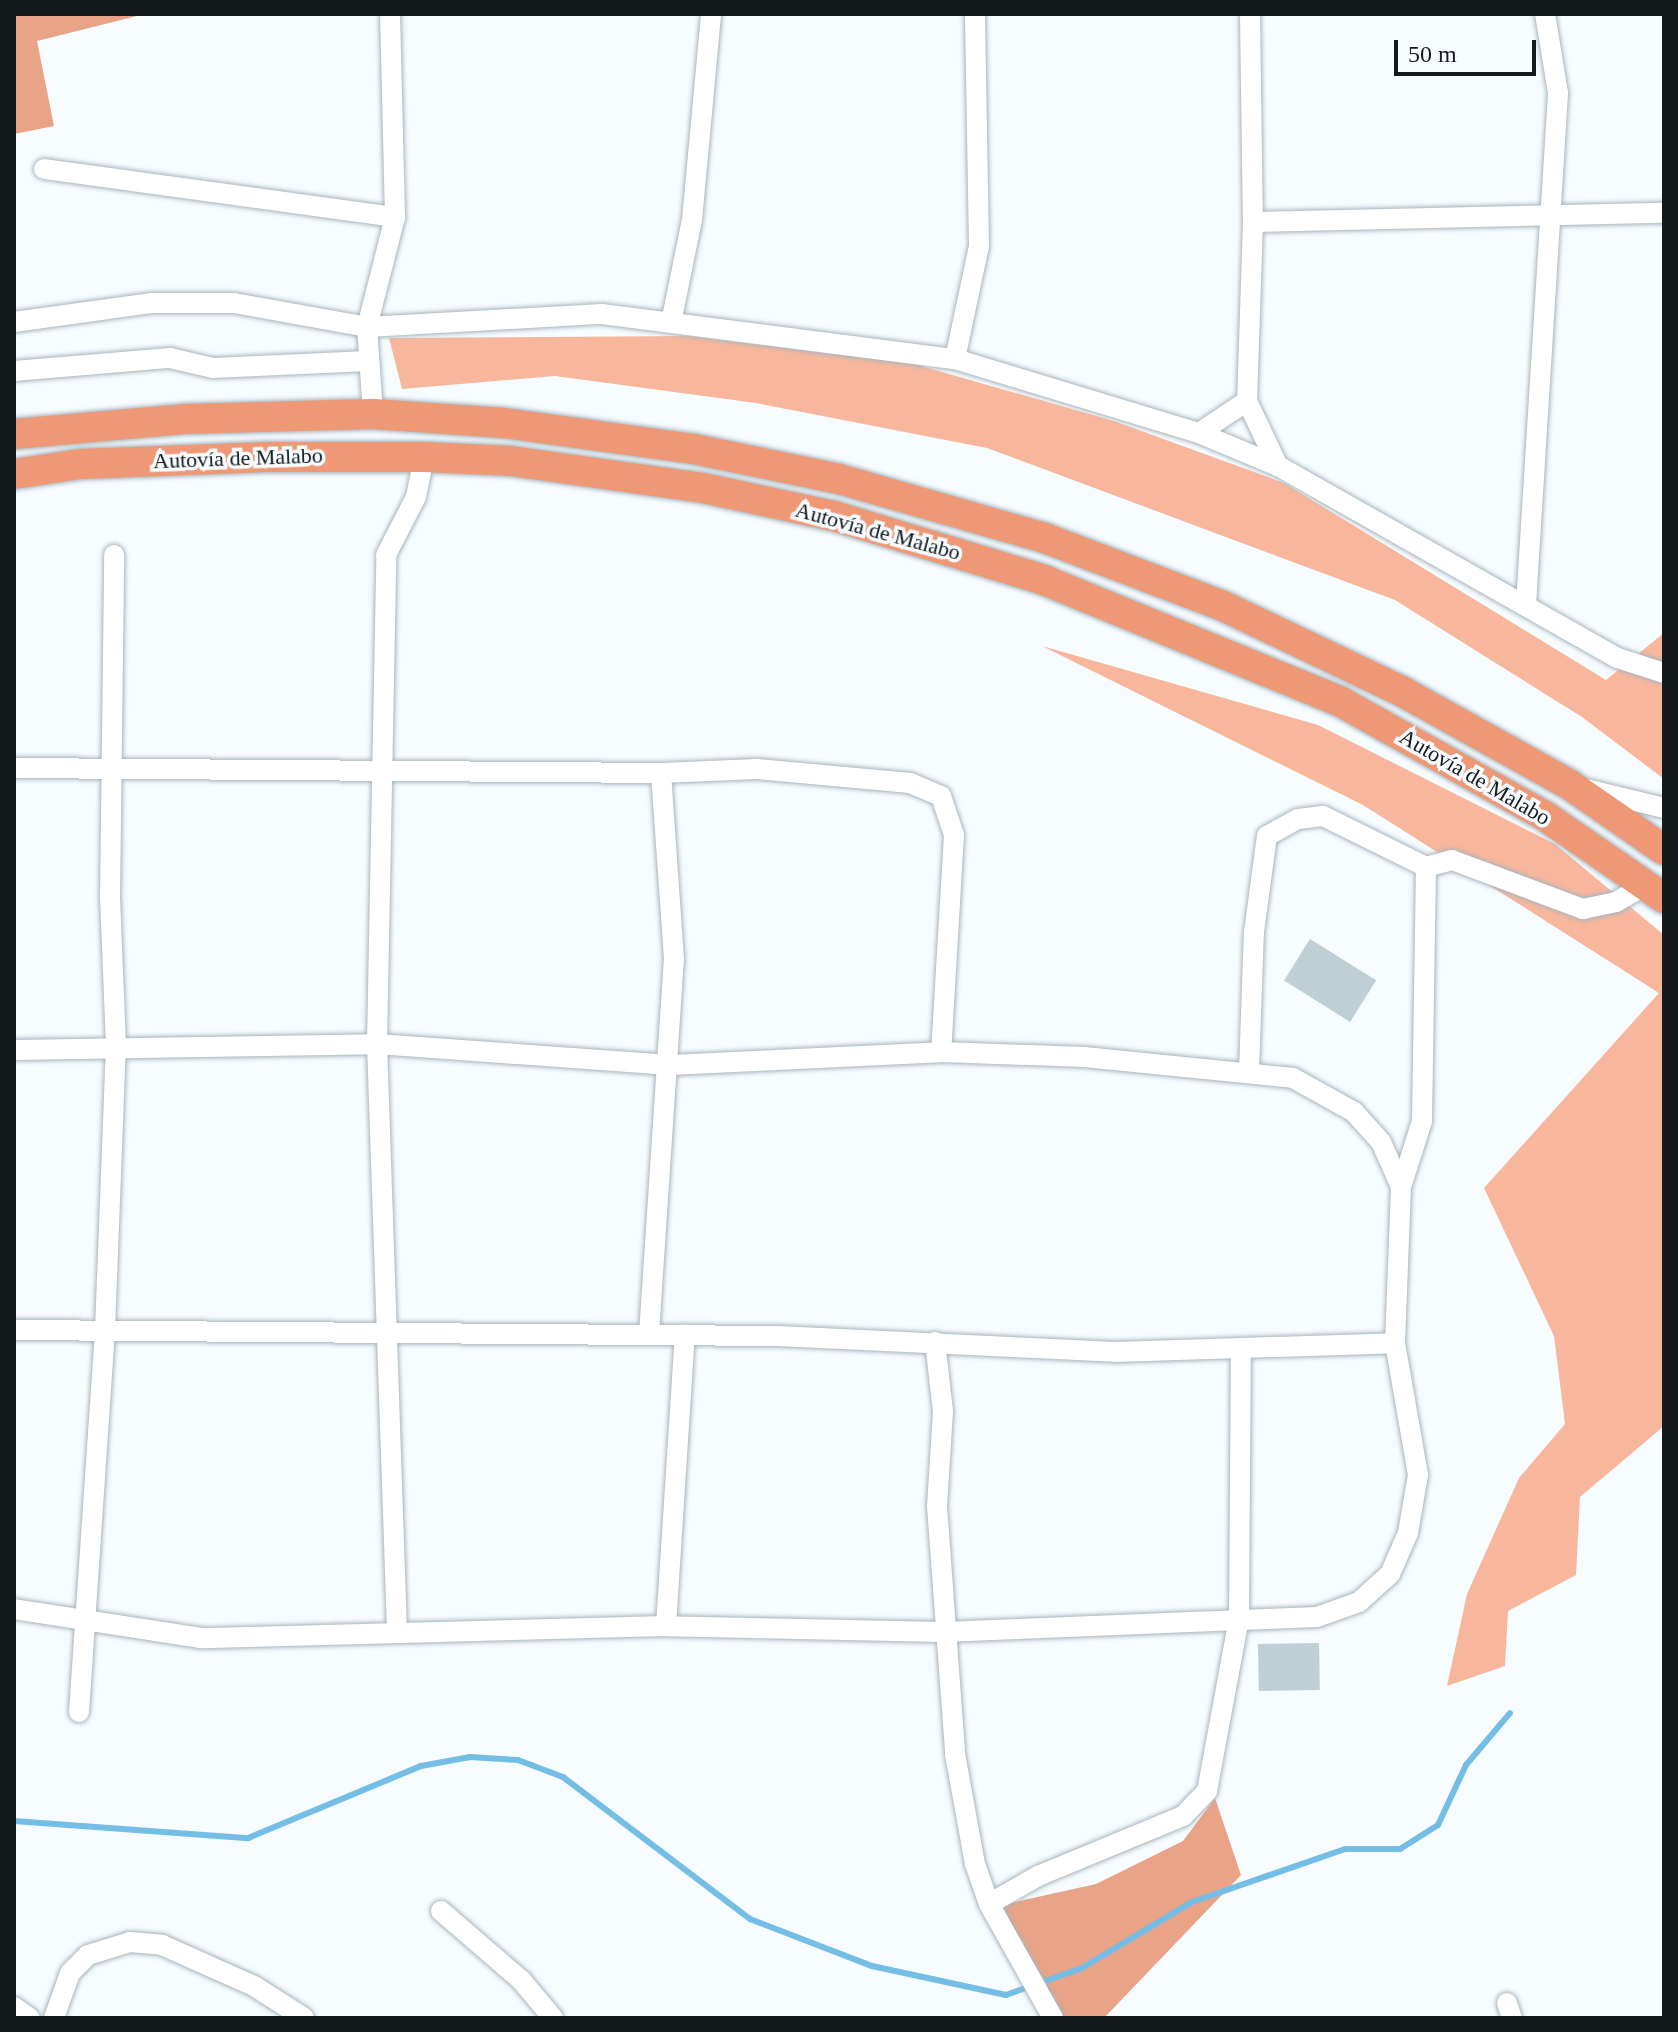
<!DOCTYPE html>
<html>
<head>
<meta charset="utf-8">
<style>
  body { margin:0 }
  #map { position:relative; width:1678px; height:2032px; overflow:hidden; background:#f6fcff; font-family:"Times New Roman",serif }
  div>[style] { position:absolute }
  .green>* { inset:0; background:#f8b79c }
  .forest>* { inset:0; background:#e9a386 }
  .stream>* { height:6px; margin:-3px; padding:0 3px; transform-origin:3px; border-radius:3px; background:#74bee5 }
  .building>* { inset:0; background:#c0ced5; transform-origin:0 0 }
  .roads { filter:drop-shadow(0 0 2px #a8b5bd) drop-shadow(0 0 2px #a8b5bd) }
  .minor>* { height:20px; margin:-10px; padding:0 10px; transform-origin:10px; border-radius:10px; background:#fff }
  .highway>* { height:30px; margin:-15px; padding:0 15px; transform-origin:15px; border-radius:15px; background:#ee9875 }
  span { translate:-50% -50%; white-space:nowrap; text-align:center; line-height:1.15; -webkit-text-stroke:7px #f6fcff; paint-order:stroke }
  .street-label { font-size:22px; color:#14191b }
  .frame { position:absolute; inset:0; border:16px solid #14191b; pointer-events:none }
  .scale { position:absolute; left:1394px; top:40px; width:142px; height:36px; box-sizing:border-box; border:4px solid #14191b; border-top:0; padding-left:10px; font-size:24px; line-height:28px; white-space:nowrap; color:#14191b; -webkit-text-stroke:6px #f6fcff; paint-order:stroke }
</style>
</head>
<body>
<div id="map">
  <div class="green">
    <div style="clip-path:polygon(688px 336px,914px 364px,1114px 421px,1284px 483px,1606px 680px,1664px 633px,1664px 779px,1582px 717px,1395px 600px,987px 448px,756px 403px,555px 376px,402px 389px,389px 338px)"></div>
    <div style="clip-path:polygon(1042px 646px,1318px 725px,1555px 844px,1664px 935px,1664px 1426px,1580px 1497px,1576px 1575px,1508px 1611px,1505px 1666px,1447px 1686px,1467px 1594px,1519px 1478px,1565px 1424px,1554px 1336px,1484px 1188px,1659px 993px,1363px 805px)"></div>
  </div>
  <div class="forest">
    <div style="clip-path:polygon(14px 14px,145px 14px,37px 41px,54px 126px,14px 134px)"></div>
    <div style="clip-path:polygon(1215px 1798px,1241px 1875px,1104px 2018px,1041px 2018px,984px 1909px,1096px 1884px,1183px 1841px)"></div>
  </div>
  <div class="stream">
    <div style="left:14px;top:1821px;width:235px;rotate:4.2deg"></div>
    <div style="left:248px;top:1838px;width:187px;rotate:-22.6deg"></div>
    <div style="left:421px;top:1766px;width:50px;rotate:-10.4deg"></div>
    <div style="left:470px;top:1757px;width:48px;rotate:3.6deg"></div>
    <div style="left:518px;top:1760px;width:48px;rotate:20.7deg"></div>
    <div style="left:563px;top:1777px;width:235px;rotate:37.2deg"></div>
    <div style="left:750px;top:1919px;width:131px;rotate:21.1deg"></div>
    <div style="left:872px;top:1966px;width:137px;rotate:12.2deg"></div>
    <div style="left:1006px;top:1995px;width:81px;rotate:-19.6deg"></div>
    <div style="left:1082px;top:1968px;width:128px;rotate:-31deg"></div>
    <div style="left:1192px;top:1902px;width:162px;rotate:-19.1deg"></div>
    <div style="left:1345px;top:1849px;width:55px"></div>
    <div style="left:1400px;top:1849px;width:45px;rotate:-32.3deg"></div>
    <div style="left:1438px;top:1825px;width:66px;rotate:-65deg"></div>
    <div style="left:1466px;top:1765px;width:68px;rotate:-49.8deg"></div>
  </div>
  <div class="building">
    <div style="left:1310px;top:939px;width:78px;height:49px;rotate:32deg"></div>
    <div style="left:1319px;top:1643px;width:47px;height:61px;rotate:89deg"></div>
  </div>
  <div class="roads">
    <div class="minor">
      <div style="left:1250px;top:14px;width:208px;rotate:89.2deg"></div>
      <div style="left:1253px;top:222px;width:179px;rotate:91.9deg"></div>
      <div style="left:1247px;top:401px;width:72px;rotate:64.5deg"></div>
      <div style="left:44px;top:169px;width:354px;rotate:7.8deg"></div>
      <div style="left:1253px;top:222px;width:411px;rotate:-1.3deg"></div>
      <div style="left:672px;top:318px;width:100px;rotate:-78.5deg"></div>
      <div style="left:692px;top:220px;width:207px;rotate:-84.7deg"></div>
      <div style="left:14px;top:322px;width:138px;rotate:-7.9deg"></div>
      <div style="left:151px;top:303px;width:83px"></div>
      <div style="left:234px;top:303px;width:135px;rotate:10.2deg"></div>
      <div style="left:367px;top:327px;width:235px;rotate:-3.2deg"></div>
      <div style="left:602px;top:314px;width:356px;rotate:7.3deg"></div>
      <div style="left:955px;top:359px;width:255px;rotate:16.9deg"></div>
      <div style="left:1199px;top:433px;width:86px;rotate:22.7deg"></div>
      <div style="left:1278px;top:466px;width:390px;rotate:29.5deg"></div>
      <div style="left:1618px;top:658px;width:48px;rotate:18.1deg"></div>
      <div style="left:955px;top:359px;width:116px;rotate:-78deg"></div>
      <div style="left:979px;top:246px;width:232px;rotate:-91deg"></div>
      <div style="left:14px;top:371px;width:157px;rotate:-4.8deg"></div>
      <div style="left:170px;top:358px;width:44px;rotate:13.1deg"></div>
      <div style="left:213px;top:368px;width:155px;rotate:-2.6deg"></div>
      <div style="left:373px;top:414px;width:87px;rotate:-93.9deg"></div>
      <div style="left:367px;top:327px;width:114px;rotate:-75.7deg"></div>
      <div style="left:395px;top:217px;width:203px;rotate:-91.4deg"></div>
      <div style="left:1199px;top:433px;width:58px;rotate:-33.7deg"></div>
      <div style="left:1526px;top:605px;width:513px;rotate:-86.42deg"></div>
      <div style="left:1558px;top:93px;width:80px;rotate:-99.3deg"></div>
      <div style="left:14px;top:768px;width:647px;rotate:0.44deg"></div>
      <div style="left:1586px;top:789px;width:80px;rotate:13.7deg"></div>
      <div style="left:14px;top:1050px;width:363px;rotate:-0.9deg"></div>
      <div style="left:377px;top:1044px;width:294px;rotate:4.1deg"></div>
      <div style="left:670px;top:1065px;width:271px;rotate:-2.7deg"></div>
      <div style="left:941px;top:1052px;width:143px;rotate:2deg"></div>
      <div style="left:1084px;top:1057px;width:210px;rotate:5.7deg"></div>
      <div style="left:1293px;top:1078px;width:70px;rotate:29.1deg"></div>
      <div style="left:1354px;top:1112px;width:40px;rotate:48deg"></div>
      <div style="left:1381px;top:1142px;width:49px;rotate:66deg"></div>
      <div style="left:1401px;top:1187px;width:156px;rotate:92.2deg"></div>
      <div style="left:1395px;top:1343px;width:134px;rotate:80.1deg"></div>
      <div style="left:1418px;top:1475px;width:59px;rotate:99.8deg"></div>
      <div style="left:1408px;top:1533px;width:45px;rotate:113.7deg"></div>
      <div style="left:1390px;top:1574px;width:42px;rotate:137.9deg"></div>
      <div style="left:1359px;top:1602px;width:45px;rotate:160.3deg"></div>
      <div style="left:1317px;top:1617px;width:374px;rotate:177.7deg"></div>
      <div style="left:943px;top:1632px;width:277px;rotate:-178.8deg"></div>
      <div style="left:666px;top:1626px;width:465px;rotate:178.5deg"></div>
      <div style="left:201px;top:1638px;width:189px;rotate:-171.2deg"></div>
      <div style="left:1249px;top:1072px;width:140px;rotate:-88deg"></div>
      <div style="left:1254px;top:932px;width:97px;rotate:-82.3deg"></div>
      <div style="left:1267px;top:836px;width:35px;rotate:-29deg"></div>
      <div style="left:1298px;top:819px;width:25px;rotate:-7deg"></div>
      <div style="left:1323px;top:816px;width:115px;rotate:26.3deg"></div>
      <div style="left:1401px;top:1187px;width:69px;rotate:-72.3deg"></div>
      <div style="left:1422px;top:1121px;width:254px;rotate:-89.1deg"></div>
      <div style="left:1426px;top:867px;width:27px;rotate:-15deg"></div>
      <div style="left:1452px;top:860px;width:140px;rotate:20.5deg"></div>
      <div style="left:1583px;top:909px;width:34px;rotate:-12deg"></div>
      <div style="left:1616px;top:902px;width:34px;rotate:-30deg"></div>
      <div style="left:14px;top:1330px;width:764px;rotate:0.45deg"></div>
      <div style="left:778px;top:1336px;width:337px;rotate:2.7deg"></div>
      <div style="left:1115px;top:1352px;width:280px;rotate:-1.8deg"></div>
      <div style="left:649px;top:1334px;width:376px;rotate:-86.2deg"></div>
      <div style="left:674px;top:959px;width:186px;rotate:-94deg"></div>
      <div style="left:661px;top:773px;width:96px;rotate:-2.4deg"></div>
      <div style="left:757px;top:769px;width:154px;rotate:5.2deg"></div>
      <div style="left:910px;top:783px;width:34px;rotate:23deg"></div>
      <div style="left:941px;top:796px;width:41px;rotate:71.6deg"></div>
      <div style="left:954px;top:835px;width:217px;rotate:93.4deg"></div>
      <div style="left:935px;top:1342px;width:69px;rotate:83.4deg"></div>
      <div style="left:943px;top:1411px;width:95px;rotate:93.6deg"></div>
      <div style="left:937px;top:1506px;width:249px;rotate:85.8deg"></div>
      <div style="left:955px;top:1754px;width:112px;rotate:79.7deg"></div>
      <div style="left:975px;top:1864px;width:42px;rotate:70.7deg"></div>
      <div style="left:989px;top:1904px;width:131px;rotate:60.7deg"></div>
      <div style="left:666px;top:1626px;width:292px;rotate:-86.3deg"></div>
      <div style="left:397px;top:1631px;width:587px;rotate:-91.95deg"></div>
      <div style="left:377px;top:1044px;width:489px;rotate:-88.9deg"></div>
      <div style="left:386px;top:555px;width:65px;rotate:-62.7deg"></div>
      <div style="left:416px;top:497px;width:41px;rotate:-78.7deg"></div>
      <div style="left:79px;top:1712px;width:383px;rotate:-86.1deg"></div>
      <div style="left:105px;top:1330px;width:284px;rotate:-87.8deg"></div>
      <div style="left:116px;top:1046px;width:147px;rotate:-92.3deg"></div>
      <div style="left:110px;top:899px;width:344px;rotate:-89.3deg"></div>
      <div style="left:989px;top:1904px;width:56px;rotate:-29.7deg"></div>
      <div style="left:1038px;top:1876px;width:157px;rotate:-22.5deg"></div>
      <div style="left:1183px;top:1816px;width:35px;rotate:-46deg"></div>
      <div style="left:1207px;top:1791px;width:175px;rotate:-79.5deg"></div>
      <div style="left:1239px;top:1619px;width:271px;rotate:-89.6deg"></div>
      <div style="left:441px;top:1911px;width:106px;rotate:40.8deg"></div>
      <div style="left:521px;top:1980px;width:50px;rotate:49.9deg"></div>
      <div style="left:1507px;top:2003px;width:16px;rotate:72deg"></div>
      <div style="left:14px;top:2007px;width:19px;rotate:35deg"></div>
      <div style="left:54px;top:2018px;width:48px;rotate:-70.4deg"></div>
      <div style="left:70px;top:1973px;width:25px;rotate:-45deg"></div>
      <div style="left:88px;top:1955px;width:44px;rotate:-17.2deg"></div>
      <div style="left:130px;top:1942px;width:32px;rotate:5deg"></div>
      <div style="left:162px;top:1945px;width:101px;rotate:24deg"></div>
      <div style="left:254px;top:1986px;width:59px;rotate:32.6deg"></div>
    </div>
    <div class="highway">
      <div style="left:14px;top:434px;width:173px;rotate:-5deg"></div>
      <div style="left:186px;top:419px;width:187px;rotate:-1.5deg"></div>
      <div style="left:373px;top:414px;width:131px;rotate:3.9deg"></div>
      <div style="left:504px;top:423px;width:192px;rotate:7.8deg"></div>
      <div style="left:694px;top:449px;width:148px;rotate:11.7deg"></div>
      <div style="left:839px;top:479px;width:214px;rotate:16deg"></div>
      <div style="left:1045px;top:538px;width:191px;rotate:20.9deg"></div>
      <div style="left:1223px;top:606px;width:199px;rotate:25.5deg"></div>
      <div style="left:1403px;top:692px;width:191px;rotate:29.1deg"></div>
      <div style="left:1570px;top:785px;width:114px;rotate:34.7deg"></div>
      <div style="left:14px;top:474px;width:67px;rotate:-8.6deg"></div>
      <div style="left:80px;top:464px;width:188px;rotate:-2.1deg"></div>
      <div style="left:268px;top:457px;width:156px"></div>
      <div style="left:424px;top:457px;width:87px;rotate:2.6deg"></div>
      <div style="left:511px;top:461px;width:194px;rotate:8deg"></div>
      <div style="left:703px;top:488px;width:134px;rotate:12.1deg"></div>
      <div style="left:834px;top:516px;width:220px;rotate:16.9deg"></div>
      <div style="left:1044px;top:580px;width:321px;rotate:22.3deg"></div>
      <div style="left:1341px;top:702px;width:234px;rotate:29.2deg"></div>
      <div style="left:1545px;top:816px;width:145px;rotate:34.6deg"></div>
    </div>
  </div>
  <div class="street-label">
    <span style="left:238px;top:458px;rotate:-2deg">Autovía de Malabo</span>
    <span style="left:878px;top:531px;rotate:15deg">Autovía de Malabo</span>
    <span style="left:1475px;top:777px;rotate:30deg">Autovía de Malabo</span>
  </div>
  <div class="frame"></div>
  <div class="scale">50 m</div>
</div>
</body>
</html>
